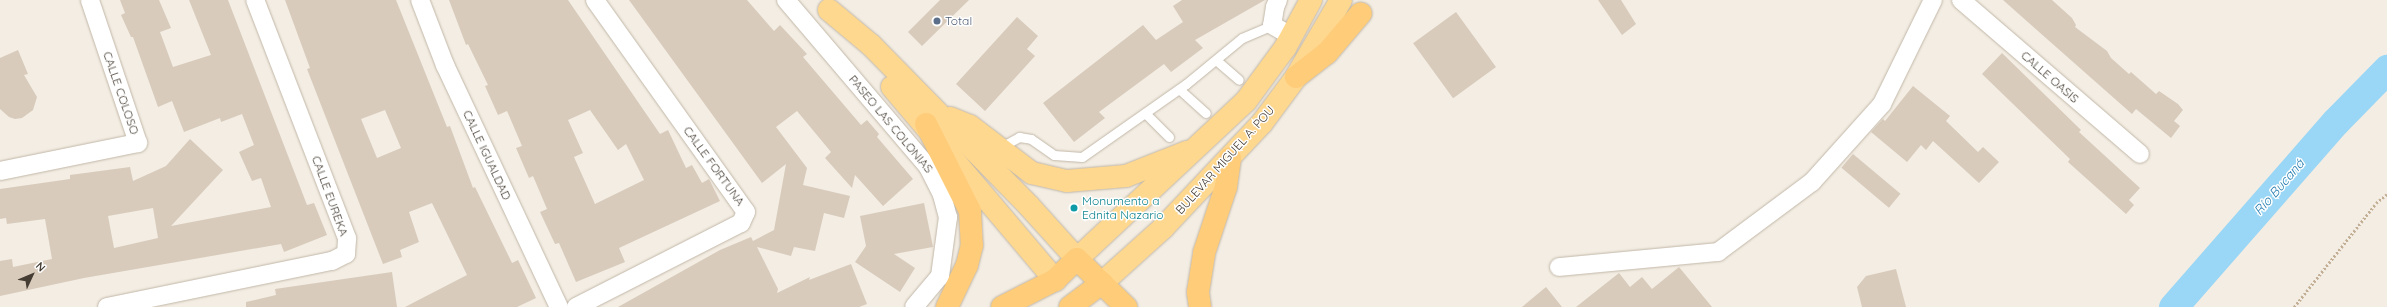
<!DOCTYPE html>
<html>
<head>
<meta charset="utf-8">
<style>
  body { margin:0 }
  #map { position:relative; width:2387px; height:307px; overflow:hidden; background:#f3ede3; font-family:Quicksand,sans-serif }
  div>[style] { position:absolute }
  .river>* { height:29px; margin:-14.5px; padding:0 14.5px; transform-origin:14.5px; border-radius:14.5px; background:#9ad6f5 }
  .building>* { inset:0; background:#d8cbbb; transform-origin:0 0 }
  .path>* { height:2.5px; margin-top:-1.25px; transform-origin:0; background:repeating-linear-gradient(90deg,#c2af95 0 2px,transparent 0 4px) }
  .roads { filter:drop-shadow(0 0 1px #c2b7a8) drop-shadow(0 0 1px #c2b7a8) }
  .service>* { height:9px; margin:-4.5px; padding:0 4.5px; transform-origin:4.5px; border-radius:4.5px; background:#fff }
  .minor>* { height:18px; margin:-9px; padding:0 9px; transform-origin:9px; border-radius:9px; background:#fff }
  .primary>* { height:22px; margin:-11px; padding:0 11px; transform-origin:11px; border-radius:11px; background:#ffd890 }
  .trunk>* { height:22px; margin:-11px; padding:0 11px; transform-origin:11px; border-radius:11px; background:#ffcc79 }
  .dots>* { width:11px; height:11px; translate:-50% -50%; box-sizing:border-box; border:2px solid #fff; border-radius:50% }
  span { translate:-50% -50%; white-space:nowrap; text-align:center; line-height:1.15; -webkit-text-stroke:3px #fff; paint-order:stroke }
  .service-label { font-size:12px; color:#4e5e75 }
  .left { translate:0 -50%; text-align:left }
  .street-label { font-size:12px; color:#453d33 }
  .culture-label { font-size:12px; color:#0d838f }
  .water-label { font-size:13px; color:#247db0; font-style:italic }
  .north { position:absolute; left:12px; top:255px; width:40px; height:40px; -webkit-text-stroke:3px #fff; paint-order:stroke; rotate:46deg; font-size:11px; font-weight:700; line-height:16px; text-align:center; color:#453d33 }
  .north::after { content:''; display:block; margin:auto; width:14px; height:18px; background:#453d33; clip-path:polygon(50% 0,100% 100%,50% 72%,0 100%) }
</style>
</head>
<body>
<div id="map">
  <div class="river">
    <div style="left:2173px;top:307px;width:247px;rotate:-48.8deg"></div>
    <div style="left:2336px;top:121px;width:73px;rotate:-45.6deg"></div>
  </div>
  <div class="building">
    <div style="clip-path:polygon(evenodd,120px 0,159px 0,171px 28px,160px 32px,173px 67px,211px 55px,189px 0,228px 0,307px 205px,314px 203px,327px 235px,284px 252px,281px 244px,84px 278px,0 296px,0 261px,12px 259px,13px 267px,52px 259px,45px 219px,7px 224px,6px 218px,0 219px,0 189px,70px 179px,70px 175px,130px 167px,133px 181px,166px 166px,190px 139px,223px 170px,171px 226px,271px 207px,261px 178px,252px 181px,239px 152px,254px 145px,242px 114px,221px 122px,220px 118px,184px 132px,172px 101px,158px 107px,133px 37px,131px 37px,121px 15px,125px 13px,120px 0,153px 208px,158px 238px,114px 248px,108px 216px,153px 208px)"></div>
    <div style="clip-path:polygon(evenodd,285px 0,396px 0,447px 127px,450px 126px,473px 188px,475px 187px,512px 263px,518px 260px,536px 298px,517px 307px,405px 307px,467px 275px,432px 203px,409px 212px,419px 242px,400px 250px,402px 257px,383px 264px,307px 69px,310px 68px,285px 0,385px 110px,401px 148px,377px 158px,361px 119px,385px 110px)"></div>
    <div style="clip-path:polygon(evenodd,449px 0,568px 0,660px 134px,668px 130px,686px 168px,692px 165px,702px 183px,709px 179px,720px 201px,619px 248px,625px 262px,576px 282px,559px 243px,555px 244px,540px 212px,547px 209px,533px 176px,529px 178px,516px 148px,522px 146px,507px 111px,498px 115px,485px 86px,488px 85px,468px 44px,466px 45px,449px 0,590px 110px,618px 150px,626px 144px,644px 180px,595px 204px,574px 157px,583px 153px,568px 120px,590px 110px)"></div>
    <div style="clip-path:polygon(629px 0,747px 0,774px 31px,780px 25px,807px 54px,803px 57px,861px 125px,867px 120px,879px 134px,877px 137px,913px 179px,883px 206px,855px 175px,852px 188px,825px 158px,831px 152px,797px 111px,776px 127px,807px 168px,803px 185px,850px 196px,844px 218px,824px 213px,815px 251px,794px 247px,791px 256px,757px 247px,778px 289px,777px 293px,810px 277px,809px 280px,851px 264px,867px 304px,859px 307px,618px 307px,720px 250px,751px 237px,753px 241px,774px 230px,786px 164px,762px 183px)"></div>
    <div style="clip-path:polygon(940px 0,969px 0,922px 46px,908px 32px)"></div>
    <div style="clip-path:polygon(1182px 0,1265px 0,1195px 40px,1203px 48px,1171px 72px,1164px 64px,1099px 112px,1105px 118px,1074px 142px,1043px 103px,1143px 25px,1156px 40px,1183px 22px,1173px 6px)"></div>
    <div style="clip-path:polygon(1598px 0,1621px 0,1636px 24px,1622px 35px)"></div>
    <div style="clip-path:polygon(2003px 0,2052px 0,2072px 18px,2076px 25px,2075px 27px,2107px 51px,2111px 58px,2129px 74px,2131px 72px,2156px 94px,2159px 91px,2178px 104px,2183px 110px,2174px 121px,2180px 126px,2171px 138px,2136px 109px,2132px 114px)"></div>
    <div style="left:1456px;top:12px;width:68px;height:53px;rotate:54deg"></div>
    <div style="clip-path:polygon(1017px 17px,1038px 36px,1027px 49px,1035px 56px,985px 111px,956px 84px)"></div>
    <div style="clip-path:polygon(18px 50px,28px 74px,24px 75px,37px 97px,33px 110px,22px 118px,15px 119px,9px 117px,0 109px,0 58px)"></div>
    <div style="clip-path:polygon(2002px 53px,2081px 130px,2079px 132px,2140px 188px,2129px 200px,2134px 205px,2126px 214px,2068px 162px,2070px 159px,1982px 74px)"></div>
    <div style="clip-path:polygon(1913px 86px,1950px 116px,1946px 121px,1978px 152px,1983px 147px,1999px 162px,1979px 183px,1933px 141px,1926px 150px,1921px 145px,1907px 162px,1871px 132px,1883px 119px,1885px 121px)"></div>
    <div style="left:1853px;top:154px;width:62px;height:18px;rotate:40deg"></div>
    <div style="clip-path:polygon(924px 203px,933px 247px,894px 254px,915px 268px,900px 292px,855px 262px,866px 246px,860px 216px)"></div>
    <div style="clip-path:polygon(1679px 267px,1712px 307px,1576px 307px,1619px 273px,1630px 287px,1642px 277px,1652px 289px)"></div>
    <div style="clip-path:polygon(1896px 269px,1906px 307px,1862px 307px,1857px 287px,1866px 276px)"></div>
    <div style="clip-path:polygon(392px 272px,397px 307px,246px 307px,246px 302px,276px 295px,275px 289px)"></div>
    <div style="clip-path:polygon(1546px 287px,1562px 307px,1522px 307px)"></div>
  </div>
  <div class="path">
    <div style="left:2294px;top:307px;width:132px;rotate:-51.7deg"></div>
    <div style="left:2376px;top:203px;width:14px;rotate:-39deg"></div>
  </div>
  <div class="roads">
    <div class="service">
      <div style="left:1216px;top:60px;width:30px;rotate:41deg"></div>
      <div style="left:1179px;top:89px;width:36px;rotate:42deg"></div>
      <div style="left:1145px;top:113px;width:34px;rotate:45deg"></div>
      <div style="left:1001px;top:147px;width:21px;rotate:-29deg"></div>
      <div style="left:1019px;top:137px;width:12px;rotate:9deg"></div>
      <div style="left:1031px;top:139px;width:28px;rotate:35deg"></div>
      <div style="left:1054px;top:155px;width:28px;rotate:4deg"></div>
      <div style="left:1082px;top:157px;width:127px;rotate:-35.1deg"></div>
      <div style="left:1186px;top:84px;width:72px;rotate:-39.4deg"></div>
      <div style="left:1242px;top:38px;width:33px;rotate:-23deg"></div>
    </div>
    <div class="minor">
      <div style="left:420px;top:0;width:70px;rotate:69deg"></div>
      <div style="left:445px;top:65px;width:268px;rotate:64.8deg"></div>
      <div style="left:786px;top:0;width:219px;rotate:49.6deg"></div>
      <div style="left:928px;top:167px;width:31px;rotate:63deg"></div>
      <div style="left:942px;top:195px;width:23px;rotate:75deg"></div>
      <div style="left:948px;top:217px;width:60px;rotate:97.7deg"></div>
      <div style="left:940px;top:276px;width:40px;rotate:130deg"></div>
      <div style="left:1278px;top:0;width:8px;rotate:113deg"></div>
      <div style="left:1275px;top:7px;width:18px;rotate:99deg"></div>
      <div style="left:1272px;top:25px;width:22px;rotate:30deg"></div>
      <div style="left:1961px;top:0;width:236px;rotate:40.7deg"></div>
      <div style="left:0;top:171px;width:141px;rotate:-11.5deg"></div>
      <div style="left:138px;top:143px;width:151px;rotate:-108.6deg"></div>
      <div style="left:1559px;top:267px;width:160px;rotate:-5.4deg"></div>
      <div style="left:1718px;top:252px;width:117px;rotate:-36.7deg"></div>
      <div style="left:1812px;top:182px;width:105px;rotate:-48.1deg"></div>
      <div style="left:1882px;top:104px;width:116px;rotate:-63.9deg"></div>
      <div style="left:107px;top:307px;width:230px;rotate:-11.6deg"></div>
      <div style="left:332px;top:261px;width:16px;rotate:-27deg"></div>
      <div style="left:346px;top:254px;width:16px;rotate:-86deg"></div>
      <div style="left:347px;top:238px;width:255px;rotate:-111.1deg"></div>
      <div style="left:576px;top:307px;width:185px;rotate:-27deg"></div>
      <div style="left:741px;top:223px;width:12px;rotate:-66deg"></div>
      <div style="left:746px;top:212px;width:260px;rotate:-125.5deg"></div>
    </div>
    <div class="primary">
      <div style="left:829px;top:10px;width:55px;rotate:39.8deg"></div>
      <div style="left:871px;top:45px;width:226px;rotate:45.5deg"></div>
      <div style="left:1029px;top:206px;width:72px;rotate:47.8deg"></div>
      <div style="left:1077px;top:259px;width:231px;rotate:-43.1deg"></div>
      <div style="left:1246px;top:101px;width:66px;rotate:-53.7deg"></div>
      <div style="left:1285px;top:48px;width:55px;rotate:-61.6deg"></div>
      <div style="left:892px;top:87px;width:253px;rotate:49.8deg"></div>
      <div style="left:950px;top:118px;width:22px;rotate:22deg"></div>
      <div style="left:970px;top:126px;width:78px;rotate:37.2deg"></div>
      <div style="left:1032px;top:173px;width:36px;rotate:13deg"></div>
      <div style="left:1067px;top:181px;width:59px;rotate:-4.8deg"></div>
      <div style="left:1126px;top:176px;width:66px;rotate:-21.5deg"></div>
      <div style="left:1102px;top:283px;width:82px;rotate:-42deg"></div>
      <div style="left:1163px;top:228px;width:144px;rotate:-46.7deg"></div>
      <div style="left:1262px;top:123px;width:57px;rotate:-53.5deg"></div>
      <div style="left:1296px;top:77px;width:89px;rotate:-59.7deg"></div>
    </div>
    <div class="trunk">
      <div style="left:1296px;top:77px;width:39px;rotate:-38deg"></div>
      <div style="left:1327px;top:53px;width:52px;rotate:-49.6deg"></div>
      <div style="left:926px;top:124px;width:97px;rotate:63.2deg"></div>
      <div style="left:970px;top:211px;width:34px;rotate:87deg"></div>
      <div style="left:972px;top:245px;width:21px;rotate:104deg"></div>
      <div style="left:967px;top:265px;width:47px;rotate:115.5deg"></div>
      <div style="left:1002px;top:307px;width:59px;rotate:-27deg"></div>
      <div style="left:1055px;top:280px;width:30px;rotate:-44deg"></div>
      <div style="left:1077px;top:259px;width:69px;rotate:44.4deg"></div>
      <div style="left:1070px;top:307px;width:40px;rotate:-37deg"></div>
      <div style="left:1200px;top:307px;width:15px;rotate:-98deg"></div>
      <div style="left:1198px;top:292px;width:39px;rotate:-81deg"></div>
      <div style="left:1204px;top:253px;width:70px;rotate:-71.6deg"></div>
      <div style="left:1226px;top:187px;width:29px;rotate:-82deg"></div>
    </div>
  </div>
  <div class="dots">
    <div style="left:937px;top:21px;background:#5c6f8a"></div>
    <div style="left:1074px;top:208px;background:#0f9aa8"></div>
  </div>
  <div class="service-label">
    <span class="left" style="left:945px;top:21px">Total</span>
  </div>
  <div class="street-label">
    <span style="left:2050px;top:77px;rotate:41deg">CALLE OASIS</span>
    <span style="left:121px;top:93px;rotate:71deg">CALLE COLOSO</span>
    <span style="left:891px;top:124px;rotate:50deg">PASEO LAS COLONIAS</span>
    <span style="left:487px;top:155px;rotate:65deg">CALLE IGUALDAD</span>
    <span style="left:1225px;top:160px;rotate:-48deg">BULEVAR MIGUEL A. POU</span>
    <span style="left:714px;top:166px;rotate:54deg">CALLE FORTUNA</span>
    <span style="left:330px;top:196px;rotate:70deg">CALLE EUREKA</span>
  </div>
  <div class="culture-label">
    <span class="left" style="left:1082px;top:208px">Monumento a<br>Ednita Nazario</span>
  </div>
  <div class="water-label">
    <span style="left:2279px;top:187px;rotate:-49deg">Río Bucaná</span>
  </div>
  <div class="north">N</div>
</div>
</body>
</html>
